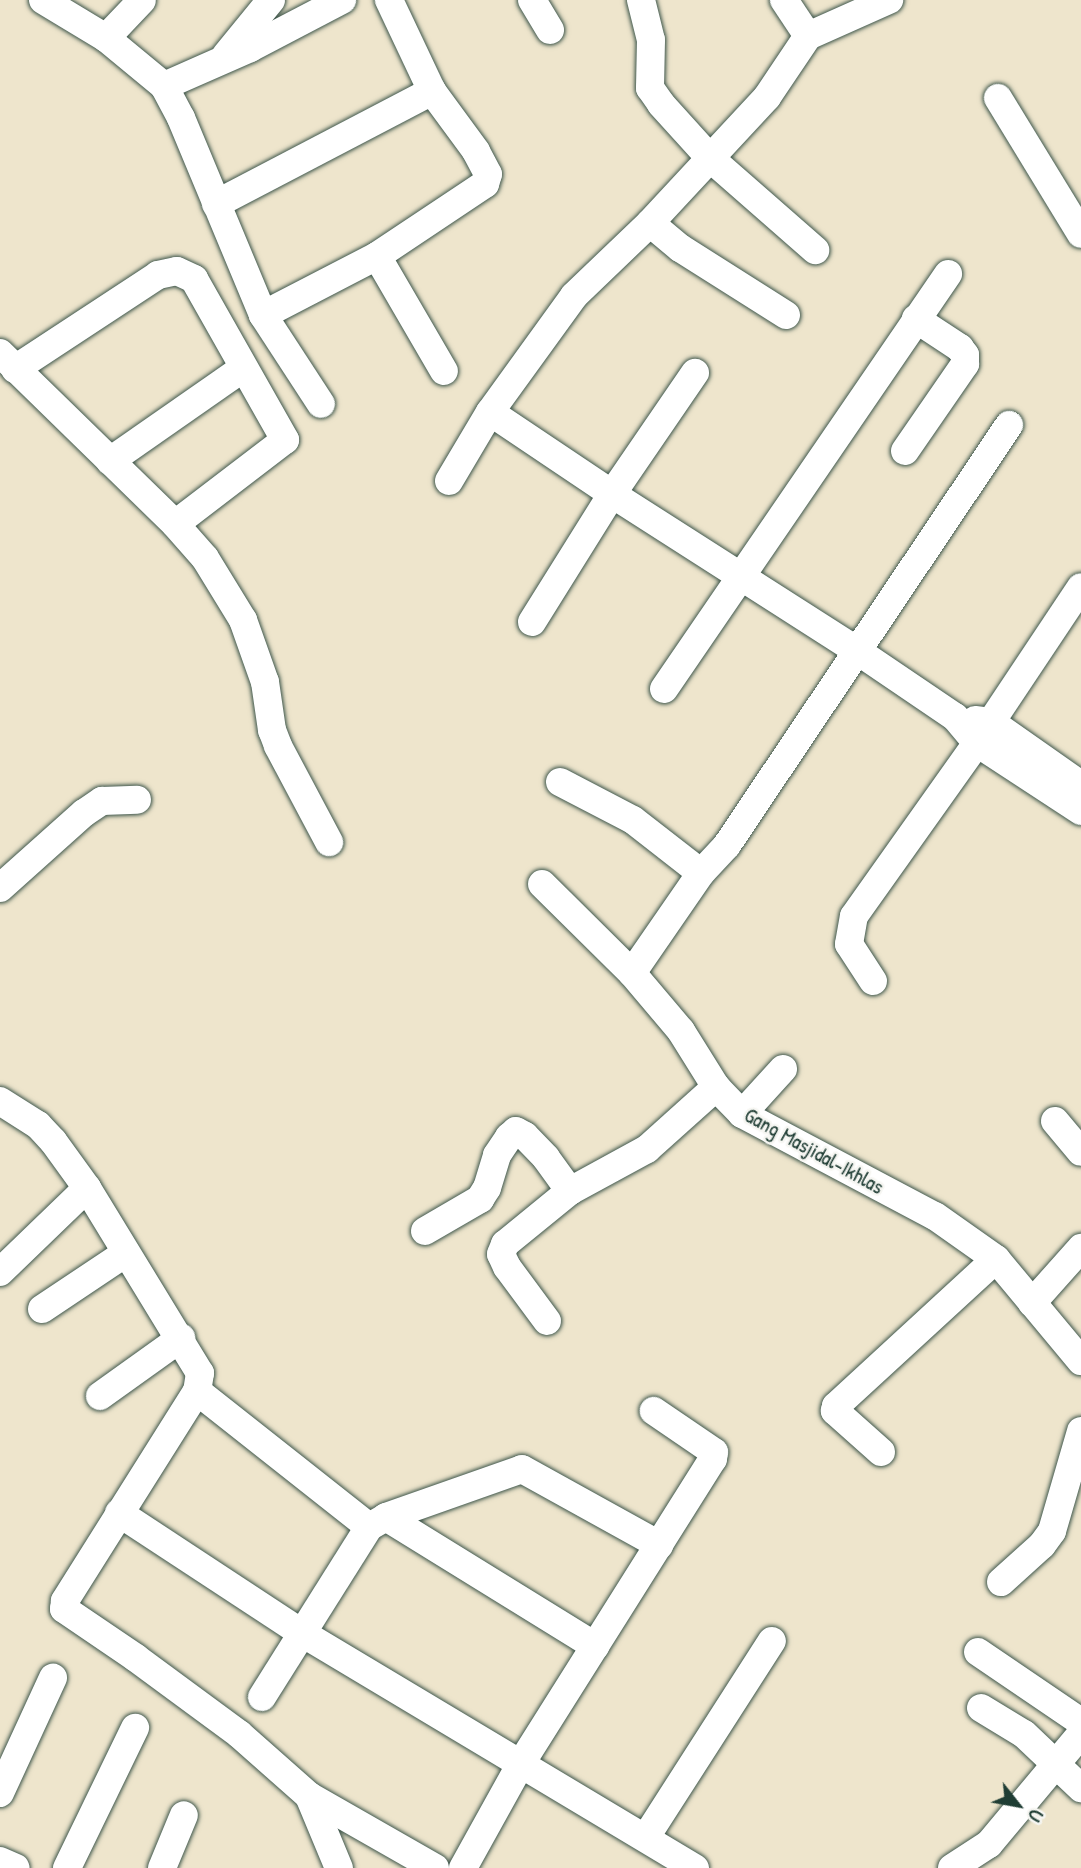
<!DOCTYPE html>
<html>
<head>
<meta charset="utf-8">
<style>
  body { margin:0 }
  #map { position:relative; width:1081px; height:1868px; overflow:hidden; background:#eee5cc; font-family:"Patrick Hand",sans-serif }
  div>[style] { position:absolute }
  .roads { filter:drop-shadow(0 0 2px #3e564b) drop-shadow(0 0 2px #3e564b) }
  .minor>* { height:28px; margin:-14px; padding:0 14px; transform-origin:14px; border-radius:14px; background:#fff }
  span { translate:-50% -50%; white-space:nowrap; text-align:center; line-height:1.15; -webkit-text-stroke:5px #f6f6f2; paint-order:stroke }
  .street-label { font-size:21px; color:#1f3d34 }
  .north { position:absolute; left:983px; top:1770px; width:70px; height:70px; -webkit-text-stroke:5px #f6f6f2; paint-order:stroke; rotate:121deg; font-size:19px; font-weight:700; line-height:28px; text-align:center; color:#1f3d34 }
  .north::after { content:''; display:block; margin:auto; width:24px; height:32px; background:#1f3d34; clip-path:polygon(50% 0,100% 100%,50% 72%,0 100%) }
</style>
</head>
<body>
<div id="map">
  <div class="roads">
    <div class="minor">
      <div style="left:43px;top:0;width:74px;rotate:31.1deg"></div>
      <div style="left:106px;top:38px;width:52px;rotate:-46.5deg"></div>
      <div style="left:532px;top:0;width:35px;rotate:59deg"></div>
      <div style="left:641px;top:0;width:41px;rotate:76deg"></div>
      <div style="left:651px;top:40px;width:48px;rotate:91.2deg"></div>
      <div style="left:650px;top:88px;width:19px;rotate:55deg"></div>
      <div style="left:661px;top:104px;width:73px;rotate:47.8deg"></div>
      <div style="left:710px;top:158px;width:140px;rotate:41.2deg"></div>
      <div style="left:784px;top:0;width:43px;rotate:56.3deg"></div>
      <div style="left:106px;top:38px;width:75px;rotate:39.6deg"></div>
      <div style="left:164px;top:86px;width:36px;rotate:62deg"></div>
      <div style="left:181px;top:118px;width:213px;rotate:67.4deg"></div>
      <div style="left:263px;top:315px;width:106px;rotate:56.9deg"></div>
      <div style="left:226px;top:55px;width:71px;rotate:-50.7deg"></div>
      <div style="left:164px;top:86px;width:94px;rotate:-23.8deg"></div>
      <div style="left:250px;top:48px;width:104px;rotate:-27.6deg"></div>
      <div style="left:998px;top:98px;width:159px;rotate:58.6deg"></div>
      <div style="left:216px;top:204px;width:244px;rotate:-27.6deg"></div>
      <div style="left:650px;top:223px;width:105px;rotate:136.2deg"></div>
      <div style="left:574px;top:296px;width:143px;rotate:125.9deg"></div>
      <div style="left:490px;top:412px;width:147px;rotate:33.9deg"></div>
      <div style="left:612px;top:494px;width:293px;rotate:32.6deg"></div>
      <div style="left:859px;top:652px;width:116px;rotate:34.1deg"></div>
      <div style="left:955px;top:717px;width:34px;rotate:50deg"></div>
      <div style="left:977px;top:743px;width:124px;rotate:33.2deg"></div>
      <div style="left:377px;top:256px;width:133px;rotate:59.8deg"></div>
      <div style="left:263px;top:315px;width:128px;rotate:-27.4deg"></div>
      <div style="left:377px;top:256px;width:130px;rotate:-33.7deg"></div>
      <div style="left:485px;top:184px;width:10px;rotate:-73deg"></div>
      <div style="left:488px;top:174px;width:26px;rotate:-118deg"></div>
      <div style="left:476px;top:151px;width:74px;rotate:-126.3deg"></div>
      <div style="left:432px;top:91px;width:101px;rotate:-115.3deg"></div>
      <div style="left:786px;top:315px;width:125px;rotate:-147.7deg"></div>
      <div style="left:680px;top:248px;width:39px;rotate:-140deg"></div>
      <div style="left:650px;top:223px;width:172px;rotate:-47.1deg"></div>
      <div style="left:767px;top:97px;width:73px;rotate:-56.1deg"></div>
      <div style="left:808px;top:36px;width:89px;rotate:-24deg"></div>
      <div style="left:0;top:353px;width:245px;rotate:44.3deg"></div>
      <div style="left:175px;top:524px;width:45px;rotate:48.6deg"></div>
      <div style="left:205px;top:558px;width:73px;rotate:58.5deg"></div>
      <div style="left:243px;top:620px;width:66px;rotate:70.5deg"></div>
      <div style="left:265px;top:682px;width:49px;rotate:81.7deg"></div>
      <div style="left:272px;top:730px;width:17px;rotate:69deg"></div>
      <div style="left:278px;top:746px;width:109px;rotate:62deg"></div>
      <div style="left:15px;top:369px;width:171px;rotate:-33.3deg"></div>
      <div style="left:158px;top:275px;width:19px;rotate:-12deg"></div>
      <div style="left:177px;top:271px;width:19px;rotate:25deg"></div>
      <div style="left:194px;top:279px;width:185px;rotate:60.5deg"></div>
      <div style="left:285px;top:440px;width:138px;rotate:142.6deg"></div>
      <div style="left:905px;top:451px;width:106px;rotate:-55.4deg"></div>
      <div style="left:965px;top:364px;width:9px;rotate:-90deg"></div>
      <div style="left:965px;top:355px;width:9px;rotate:-126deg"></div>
      <div style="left:960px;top:348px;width:53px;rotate:-146.6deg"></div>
      <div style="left:110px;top:461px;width:161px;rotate:-34.9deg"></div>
      <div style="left:449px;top:481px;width:80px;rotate:-59.3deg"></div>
      <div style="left:532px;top:622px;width:151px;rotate:-58deg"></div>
      <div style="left:612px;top:494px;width:147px;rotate:-55.6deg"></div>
      <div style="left:664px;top:689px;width:503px;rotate:-55.61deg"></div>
      <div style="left:975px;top:720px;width:16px;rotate:7deg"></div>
      <div style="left:991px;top:722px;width:110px;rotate:35deg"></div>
      <div style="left:560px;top:782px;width:82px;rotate:27.5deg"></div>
      <div style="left:633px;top:820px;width:86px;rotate:37.9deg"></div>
      <div style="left:542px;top:884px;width:127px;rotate:44.7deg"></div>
      <div style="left:632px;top:973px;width:76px;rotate:49.8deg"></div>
      <div style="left:681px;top:1031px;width:66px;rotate:58deg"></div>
      <div style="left:716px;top:1087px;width:37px;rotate:46deg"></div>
      <div style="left:742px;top:1114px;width:218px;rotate:27.9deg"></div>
      <div style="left:935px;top:1216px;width:75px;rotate:35.2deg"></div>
      <div style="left:996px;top:1259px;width:133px;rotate:50.2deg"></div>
      <div style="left:0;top:888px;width:113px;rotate:-41.8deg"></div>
      <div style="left:84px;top:813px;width:22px;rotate:-34deg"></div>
      <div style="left:102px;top:801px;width:35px;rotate:-2deg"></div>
      <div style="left:632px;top:973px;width:121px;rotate:-55.4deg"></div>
      <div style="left:701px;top:873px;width:38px;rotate:-47deg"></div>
      <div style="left:727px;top:845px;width:506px;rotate:-56.12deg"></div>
      <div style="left:873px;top:981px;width:44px;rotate:-123deg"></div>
      <div style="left:849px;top:944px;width:28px;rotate:-80deg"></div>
      <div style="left:854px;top:916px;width:212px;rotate:-54.6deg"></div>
      <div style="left:977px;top:743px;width:187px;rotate:-56.3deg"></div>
      <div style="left:0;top:1101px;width:45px;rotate:32.3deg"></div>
      <div style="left:38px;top:1125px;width:22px;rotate:47deg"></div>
      <div style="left:53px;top:1141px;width:58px;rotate:54.1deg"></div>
      <div style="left:87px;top:1188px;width:217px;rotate:58.6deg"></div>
      <div style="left:200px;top:1373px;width:18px;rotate:99deg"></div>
      <div style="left:197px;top:1391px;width:248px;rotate:122.2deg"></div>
      <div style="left:65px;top:1601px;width:8px;rotate:97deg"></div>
      <div style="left:64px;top:1609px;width:87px;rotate:34.2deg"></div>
      <div style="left:136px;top:1658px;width:128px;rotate:36.4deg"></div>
      <div style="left:239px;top:1734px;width:94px;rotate:41.5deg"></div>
      <div style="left:309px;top:1796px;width:78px;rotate:67.4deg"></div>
      <div style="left:742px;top:1114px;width:61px;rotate:-47.7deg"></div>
      <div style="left:1055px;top:1121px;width:40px;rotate:50deg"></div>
      <div style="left:425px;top:1231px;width:64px;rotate:-30.2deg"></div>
      <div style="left:480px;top:1199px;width:13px;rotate:-58deg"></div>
      <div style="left:487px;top:1188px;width:34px;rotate:-73deg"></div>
      <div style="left:497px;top:1155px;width:22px;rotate:-56deg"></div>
      <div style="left:509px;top:1137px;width:9px;rotate:-41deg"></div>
      <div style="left:516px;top:1131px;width:10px;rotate:29deg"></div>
      <div style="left:525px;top:1136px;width:30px;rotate:46deg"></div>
      <div style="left:546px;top:1158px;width:41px;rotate:54deg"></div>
      <div style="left:0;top:1272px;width:121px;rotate:-44deg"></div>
      <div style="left:1032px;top:1303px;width:74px;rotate:-48.3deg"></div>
      <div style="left:42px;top:1309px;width:101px;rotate:-33.7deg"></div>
      <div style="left:547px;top:1321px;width:67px;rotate:-126.5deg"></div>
      <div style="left:507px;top:1267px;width:14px;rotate:-115deg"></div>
      <div style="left:501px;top:1254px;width:11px;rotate:-68deg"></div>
      <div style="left:505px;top:1244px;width:84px;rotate:-39.2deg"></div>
      <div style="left:570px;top:1191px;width:88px;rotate:-28.6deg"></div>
      <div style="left:647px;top:1149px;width:93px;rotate:-41.9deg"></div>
      <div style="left:197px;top:1391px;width:219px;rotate:38.3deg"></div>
      <div style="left:369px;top:1527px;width:20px;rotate:-30deg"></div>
      <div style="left:386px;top:1517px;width:246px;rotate:31.7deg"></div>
      <div style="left:100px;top:1396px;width:100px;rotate:-35.6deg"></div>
      <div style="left:881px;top:1452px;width:62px;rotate:-138.3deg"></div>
      <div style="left:835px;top:1411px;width:5px;rotate:-79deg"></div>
      <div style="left:836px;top:1406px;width:217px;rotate:-42.6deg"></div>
      <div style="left:119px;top:1513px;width:219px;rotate:33.3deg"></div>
      <div style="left:302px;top:1633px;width:458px;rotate:30.9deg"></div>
      <div style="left:386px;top:1517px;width:144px;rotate:-19.4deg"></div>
      <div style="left:522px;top:1469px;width:157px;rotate:29deg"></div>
      <div style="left:1001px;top:1582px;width:55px;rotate:-42.1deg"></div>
      <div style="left:1042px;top:1545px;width:17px;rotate:-54deg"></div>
      <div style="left:1052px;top:1531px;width:104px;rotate:-73.8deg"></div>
      <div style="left:978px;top:1652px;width:125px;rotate:34.2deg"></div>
      <div style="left:262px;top:1697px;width:201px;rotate:-57.8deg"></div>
      <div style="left:981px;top:1708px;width:50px;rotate:31.2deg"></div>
      <div style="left:1024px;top:1734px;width:79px;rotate:43.5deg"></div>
      <div style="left:0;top:1793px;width:127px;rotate:-65.3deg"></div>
      <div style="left:309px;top:1796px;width:145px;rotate:29.7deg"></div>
      <div style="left:646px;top:1837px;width:233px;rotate:-57.3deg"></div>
      <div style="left:0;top:1861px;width:17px;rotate:24deg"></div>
      <div style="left:67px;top:1868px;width:156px;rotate:-64.1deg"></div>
      <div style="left:162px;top:1868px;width:57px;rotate:-67.5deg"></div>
      <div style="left:463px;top:1868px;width:118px;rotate:-61deg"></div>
      <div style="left:520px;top:1765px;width:362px;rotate:-57.8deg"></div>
      <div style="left:713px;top:1459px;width:7px;rotate:-82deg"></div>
      <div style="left:714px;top:1452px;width:73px;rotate:-145.7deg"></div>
      <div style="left:952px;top:1868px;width:44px;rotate:-33deg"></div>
      <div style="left:989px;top:1844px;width:143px;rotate:-50.1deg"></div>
    </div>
  </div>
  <div class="street-label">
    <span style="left:814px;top:1151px;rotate:29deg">Gang Masjidal-Ikhlas</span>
  </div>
  <div class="north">U</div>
</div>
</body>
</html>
